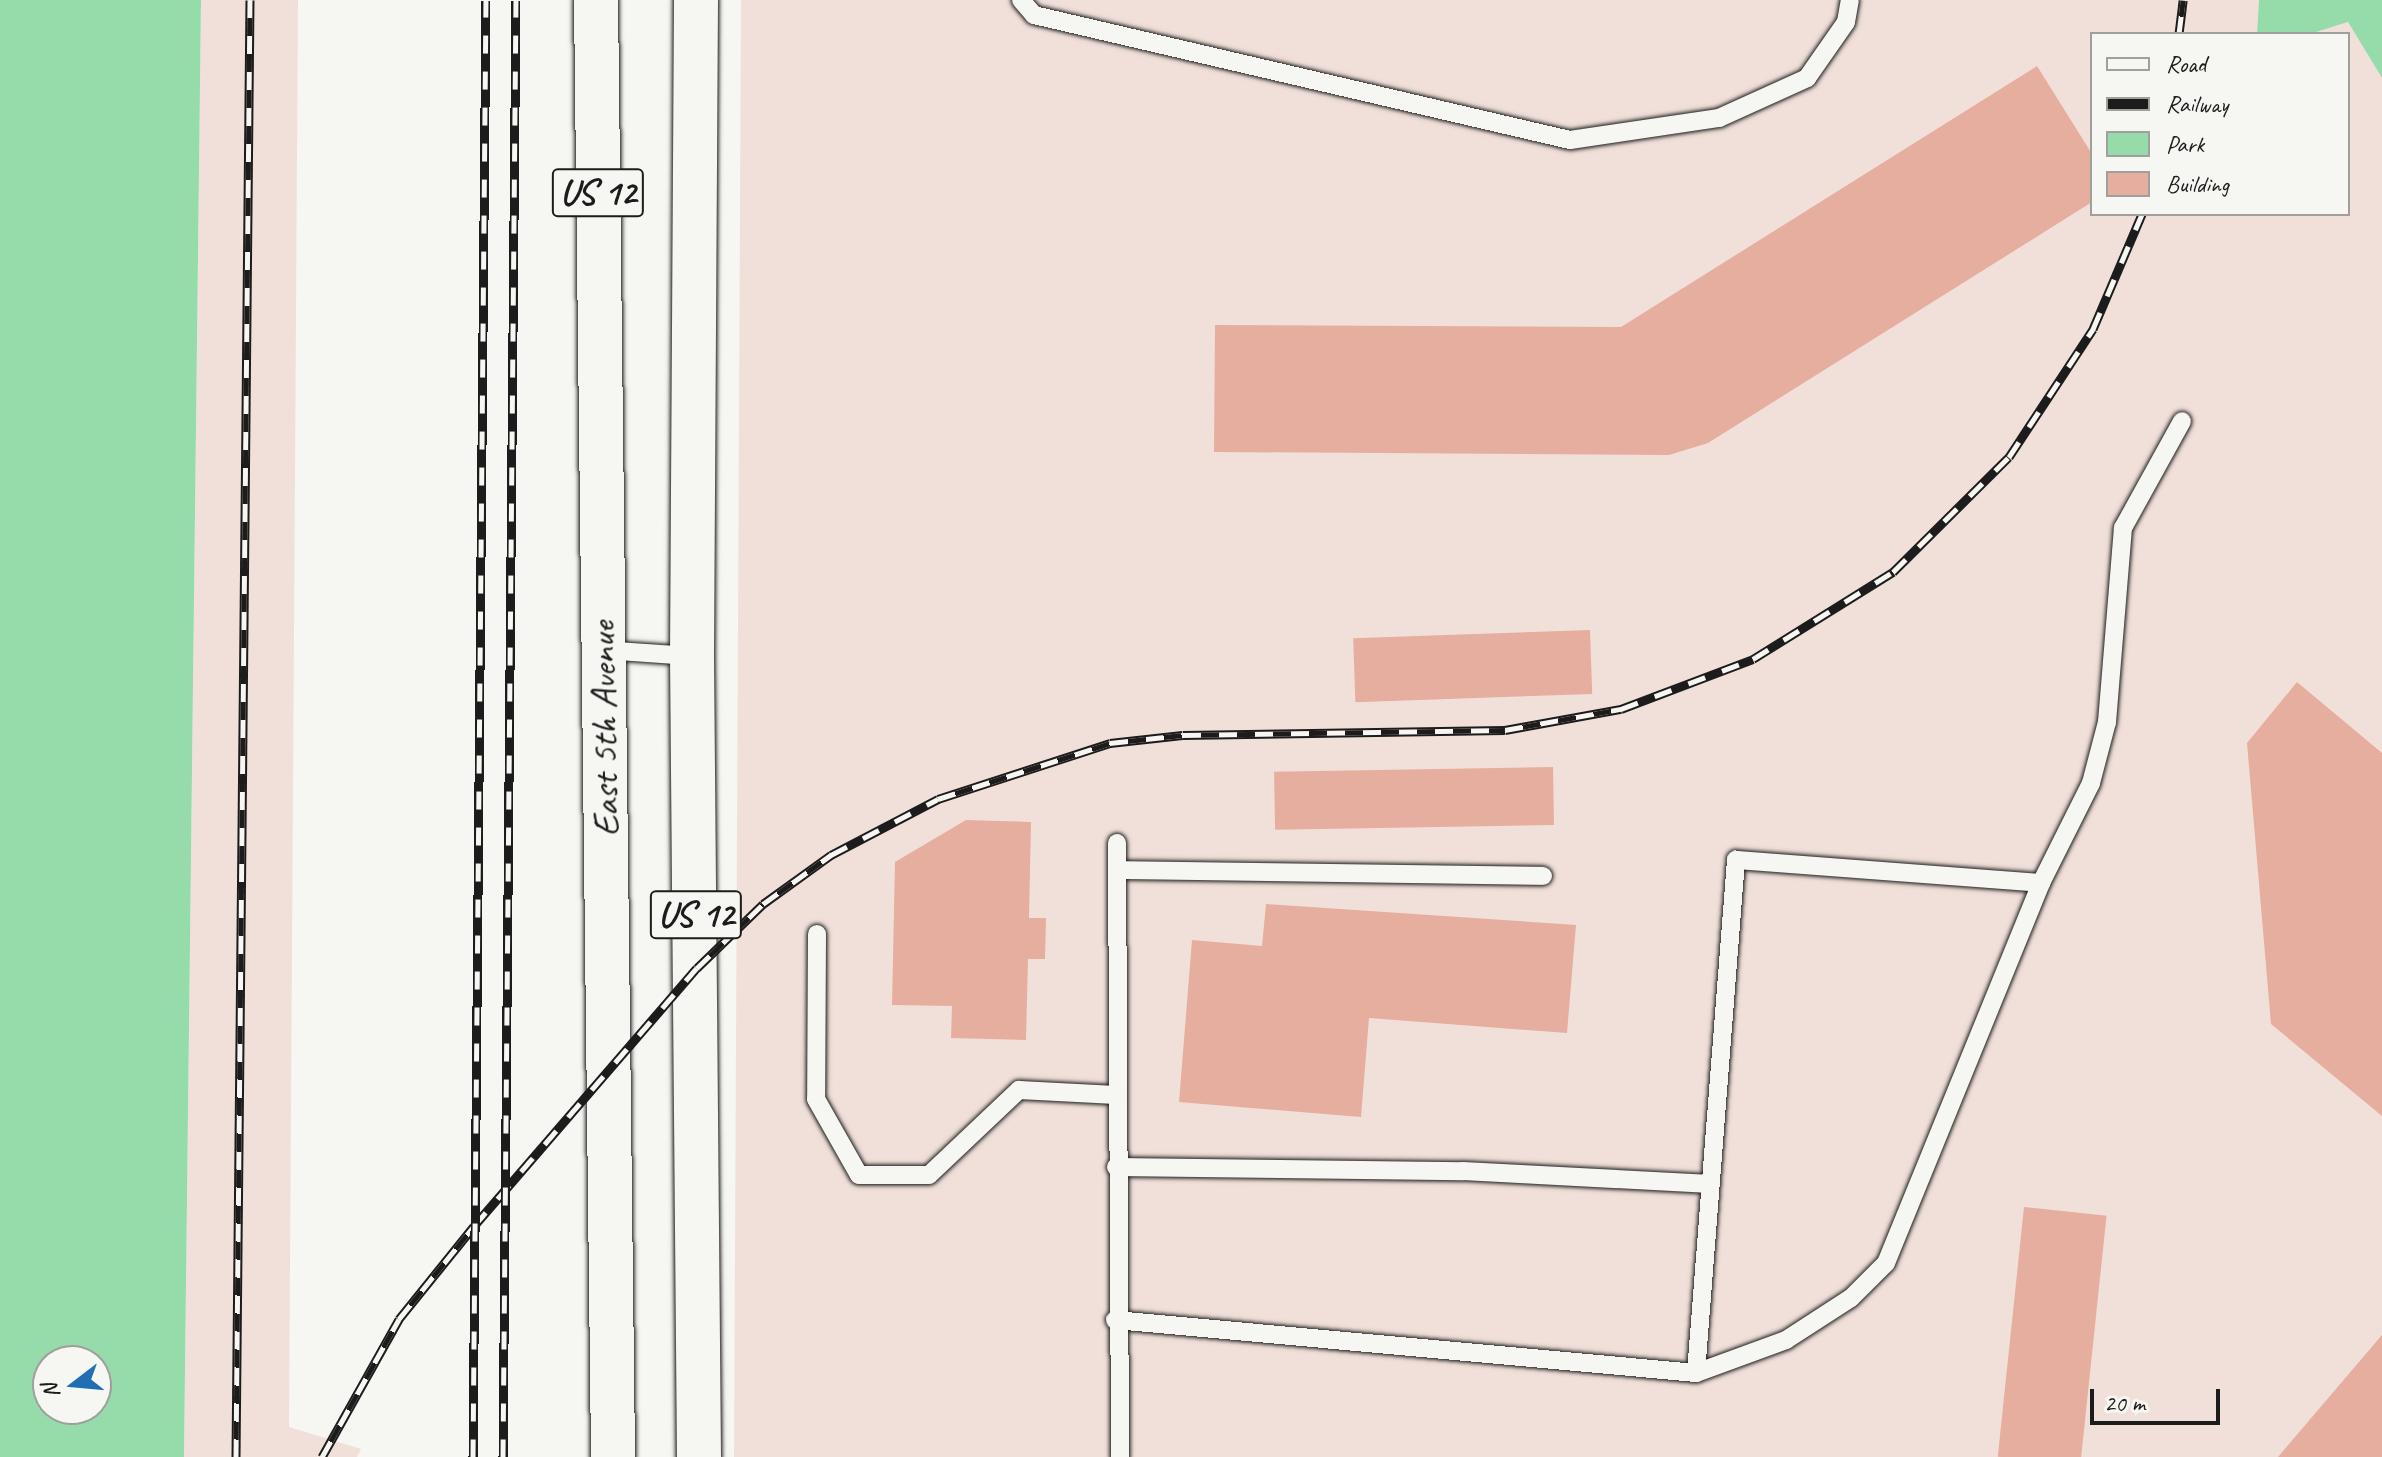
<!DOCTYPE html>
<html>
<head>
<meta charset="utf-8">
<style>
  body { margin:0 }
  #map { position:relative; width:2382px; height:1457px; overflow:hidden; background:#f6f6f2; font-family:Caveat,sans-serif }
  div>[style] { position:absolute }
  .built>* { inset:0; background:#f1e0d9 }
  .green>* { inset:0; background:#95dcaa }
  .building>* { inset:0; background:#e6ae9e; transform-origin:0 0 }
  .roads { filter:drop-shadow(0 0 2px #1c1c1c) drop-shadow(0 0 2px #1c1c1c) }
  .lane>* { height:18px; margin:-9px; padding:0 9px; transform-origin:9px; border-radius:9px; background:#f6f6f2 }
  .primary>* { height:44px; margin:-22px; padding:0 22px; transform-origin:22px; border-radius:22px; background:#f6f6f2 }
  .rail>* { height:9px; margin-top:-4.5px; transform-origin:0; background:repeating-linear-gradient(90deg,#f6f6f2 0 18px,#1c1c1c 0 36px); box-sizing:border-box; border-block:2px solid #1c1c1c }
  span { translate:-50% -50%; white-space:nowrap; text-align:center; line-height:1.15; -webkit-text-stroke:7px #f6f6f2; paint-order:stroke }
  .shield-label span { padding:2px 6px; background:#f6f6f2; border:2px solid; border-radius:6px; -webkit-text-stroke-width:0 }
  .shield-label { font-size:36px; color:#1c1c1c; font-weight:700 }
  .street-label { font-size:38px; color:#1c1c1c }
  .legend { position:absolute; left:2090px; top:32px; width:260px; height:184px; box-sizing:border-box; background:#f6f6f2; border:2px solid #9f9f9c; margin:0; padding:10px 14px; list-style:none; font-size:24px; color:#1c1c1c }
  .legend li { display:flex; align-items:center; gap:16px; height:40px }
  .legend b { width:40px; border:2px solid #9f9f9c }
  .north { position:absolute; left:32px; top:1345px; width:80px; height:80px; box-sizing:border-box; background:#f6f6f2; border:2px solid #9f9f9c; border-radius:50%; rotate:254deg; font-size:22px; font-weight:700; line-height:32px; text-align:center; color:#1c1c1c }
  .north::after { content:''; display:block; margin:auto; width:28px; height:36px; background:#1f6fb2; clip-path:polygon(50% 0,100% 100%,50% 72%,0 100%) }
  .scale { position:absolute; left:2090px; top:1389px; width:130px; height:36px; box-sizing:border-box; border:4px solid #1c1c1c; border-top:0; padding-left:10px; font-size:24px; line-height:28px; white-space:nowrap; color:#1c1c1c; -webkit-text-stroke:6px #f6f6f2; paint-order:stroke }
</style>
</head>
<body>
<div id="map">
  <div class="built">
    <div style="clip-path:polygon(201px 0,298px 0,289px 1427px,361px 1449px,357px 1457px,184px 1457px)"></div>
    <div style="clip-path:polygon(741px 0,2259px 0,2257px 34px,2092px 34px,2092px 214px,2348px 214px,2348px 34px,2310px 34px,2348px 22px,2382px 78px,2382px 1457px,734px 1457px)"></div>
  </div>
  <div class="green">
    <div style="clip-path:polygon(evenodd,0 0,201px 0,184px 1457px,0 1457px,0 0,96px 1361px,96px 1409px,48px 1409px,48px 1361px,96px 1361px)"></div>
    <div style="clip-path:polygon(2259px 0,2382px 0,2382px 78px,2348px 22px,2310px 34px,2257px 34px)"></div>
  </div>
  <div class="building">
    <div style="clip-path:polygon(2037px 66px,2092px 154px,2092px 202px,1708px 443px,1669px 455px,1214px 452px,1215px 325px,1621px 327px)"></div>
    <div style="left:1590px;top:630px;width:64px;height:237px;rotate:88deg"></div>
    <div style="clip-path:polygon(2297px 682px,2382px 753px,2382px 1116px,2271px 1024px,2247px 743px)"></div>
    <div style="left:1553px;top:767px;width:58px;height:279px;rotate:89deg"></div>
    <div style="clip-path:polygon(966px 820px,1031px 822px,1029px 918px,1046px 918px,1045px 959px,1028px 959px,1026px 1040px,951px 1038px,952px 1006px,892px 1005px,895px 862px)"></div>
    <div style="clip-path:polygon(1266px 904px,1576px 925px,1567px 1033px,1369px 1018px,1361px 1117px,1179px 1102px,1192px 940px,1262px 946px)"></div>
    <div style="left:2024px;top:1207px;width:83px;height:251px;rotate:6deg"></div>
    <div style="clip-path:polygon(2382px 1335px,2382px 1457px,2278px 1457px)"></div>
  </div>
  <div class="roads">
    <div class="lane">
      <div style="left:1021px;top:0;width:20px;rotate:49deg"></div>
      <div style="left:1034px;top:15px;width:550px;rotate:13.13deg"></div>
      <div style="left:1570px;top:140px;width:151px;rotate:-8.4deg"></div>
      <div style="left:1719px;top:118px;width:97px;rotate:-24.4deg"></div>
      <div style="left:1807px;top:78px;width:68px;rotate:-55.1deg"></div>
      <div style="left:1846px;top:22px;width:22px;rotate:-80deg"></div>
      <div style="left:603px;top:650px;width:89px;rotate:3.9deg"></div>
      <div style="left:1117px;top:843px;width:614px;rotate:89.72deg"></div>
      <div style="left:1117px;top:870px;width:426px;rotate:0.8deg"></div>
      <div style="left:817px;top:934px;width:165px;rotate:90.3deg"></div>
      <div style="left:816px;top:1099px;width:87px;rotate:60.5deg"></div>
      <div style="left:859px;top:1175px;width:70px"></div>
      <div style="left:929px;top:1175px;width:124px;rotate:-43.4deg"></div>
      <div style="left:1019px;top:1090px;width:97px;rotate:3deg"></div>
      <div style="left:1116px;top:1167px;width:347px;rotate:0.7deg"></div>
      <div style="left:1463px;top:1171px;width:248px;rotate:3deg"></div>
      <div style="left:1115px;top:1320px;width:583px;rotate:5.21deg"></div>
      <div style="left:1696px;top:1373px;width:515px;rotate:-85.54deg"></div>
      <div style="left:1736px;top:860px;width:306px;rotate:4.3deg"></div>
      <div style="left:2041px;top:883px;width:112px;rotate:-63.4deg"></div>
      <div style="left:2091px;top:783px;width:63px;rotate:-75.3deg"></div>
      <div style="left:2107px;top:722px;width:195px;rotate:-85.3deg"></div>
      <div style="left:2123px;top:528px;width:122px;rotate:-61.1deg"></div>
      <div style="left:1696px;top:1373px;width:96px;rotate:-20.1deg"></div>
      <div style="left:1786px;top:1340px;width:77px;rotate:-32.9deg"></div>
      <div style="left:1851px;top:1298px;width:49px;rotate:-45deg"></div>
      <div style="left:1886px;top:1263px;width:410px;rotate:-67.8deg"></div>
    </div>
    <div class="primary">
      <div style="left:596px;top:0;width:1457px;rotate:89.33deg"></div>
      <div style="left:696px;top:0;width:656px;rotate:90.35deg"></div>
      <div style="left:692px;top:656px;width:801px;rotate:89.5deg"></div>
    </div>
  </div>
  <div class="rail">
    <div style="left:2179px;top:34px;width:34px;rotate:-83deg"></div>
    <div style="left:236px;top:1457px;width:1457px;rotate:-89.45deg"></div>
    <div style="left:322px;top:1457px;width:158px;rotate:-60.8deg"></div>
    <div style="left:399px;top:1319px;width:119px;rotate:-51.1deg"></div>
    <div style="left:474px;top:1226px;width:341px;rotate:-49.2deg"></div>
    <div style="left:697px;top:968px;width:92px;rotate:-44.1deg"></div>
    <div style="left:763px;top:904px;width:84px;rotate:-35.8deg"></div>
    <div style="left:831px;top:855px;width:121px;rotate:-27.6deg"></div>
    <div style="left:938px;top:799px;width:181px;rotate:-18deg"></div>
    <div style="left:1110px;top:743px;width:73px;rotate:-6.3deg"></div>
    <div style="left:1183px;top:735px;width:322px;rotate:-0.9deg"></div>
    <div style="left:1505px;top:730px;width:118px;rotate:-10.3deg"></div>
    <div style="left:1621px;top:709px;width:141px;rotate:-20.7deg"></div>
    <div style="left:1753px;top:659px;width:165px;rotate:-31.9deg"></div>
    <div style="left:1893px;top:572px;width:163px;rotate:-44.8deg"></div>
    <div style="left:2009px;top:457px;width:153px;rotate:-56.7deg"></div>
    <div style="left:2093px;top:329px;width:125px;rotate:-66.9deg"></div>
    <div style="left:473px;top:1457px;width:1457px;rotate:-89.49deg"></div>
    <div style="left:503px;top:1457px;width:1457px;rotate:-89.49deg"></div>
  </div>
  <div class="shield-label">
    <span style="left:598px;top:193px">US 12</span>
    <span style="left:696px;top:915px">US 12</span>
  </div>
  <div class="street-label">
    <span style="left:604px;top:729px;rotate:-91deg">East 5th Avenue</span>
  </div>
  <ul class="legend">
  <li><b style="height:10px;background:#f6f6f2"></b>Road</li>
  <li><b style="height:10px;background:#1c1c1c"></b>Railway</li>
  <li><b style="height:22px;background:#95dcaa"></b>Park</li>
  <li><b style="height:22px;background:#e6ae9e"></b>Building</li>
  </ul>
  <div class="north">N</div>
  <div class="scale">20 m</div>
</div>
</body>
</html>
